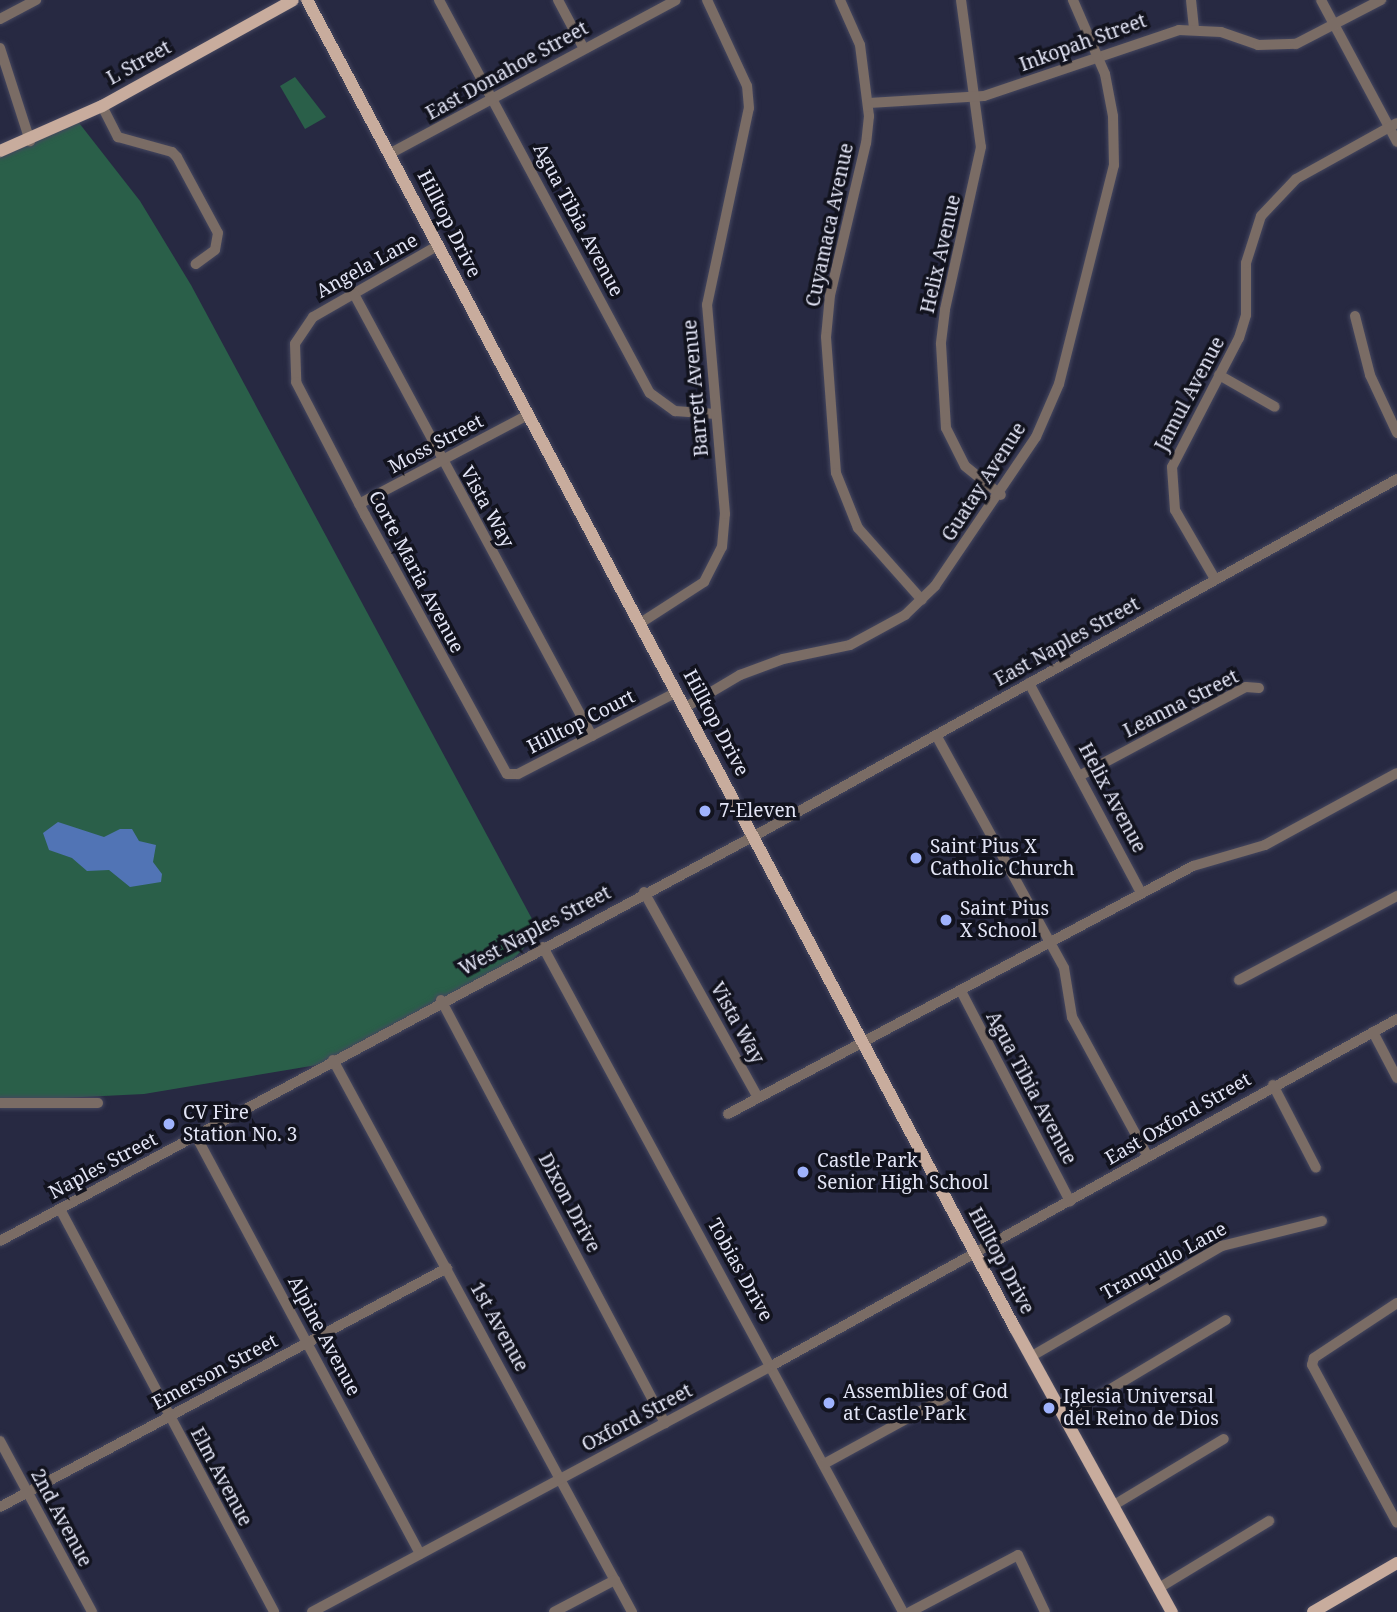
<!DOCTYPE html>
<html>
<head>
<meta charset="utf-8">
<style>
  body { margin:0 }
  #map { position:relative; width:1397px; height:1612px; overflow:hidden; background:#272942; font-family:"Noto Serif",serif }
  div>[style] { position:absolute }
  .green>* { inset:0; background:#2a5f49 }
  .water>* { inset:0; background:#5174b5 }
  .roads { filter:drop-shadow(0 0 2px #45475f) drop-shadow(0 0 2px #45475f) }
  .minor>* { height:10px; margin:-5px; padding:0 5px; transform-origin:5px; border-radius:5px; background:#7a6c65 }
  .major>* { height:12px; margin:-6px; padding:0 6px; transform-origin:6px; border-radius:6px; background:#c8ac9d }
  .dots>* { width:19px; height:19px; translate:-50% -50%; box-sizing:border-box; border:4px solid #12131e; border-radius:50% }
  span { translate:-50% -50%; white-space:nowrap; text-align:center; line-height:1.15; -webkit-text-stroke:7px #12131e; paint-order:stroke }
  .street-label { font-size:19px; color:#e3e5f6 }
  .poi-label { font-size:19px; color:#e3e5f6 }
  .left { translate:0 -50%; text-align:left }
</style>
</head>
<body>
<div id="map">
  <div class="green">
    <div style="clip-path:polygon(295px 77px,326px 117px,305px 129px,280px 86px)"></div>
    <div style="clip-path:polygon(76px 119px,140px 201px,191px 285px,539px 932px,501px 972px,335px 1062px,144px 1094px,0 1101px,0 151px)"></div>
  </div>
  <div class="water">
    <div style="clip-path:polygon(58px 822px,104px 837px,120px 829px,132px 829px,139px 841px,156px 845px,153px 862px,162px 874px,161px 882px,130px 887px,109px 870px,87px 871px,72px 858px,49px 850px,43px 833px)"></div>
  </div>
  <div class="roads">
    <div class="minor">
      <div style="left:439px;top:0;width:446px;rotate:61.8deg"></div>
      <div style="left:650px;top:393px;width:31px;rotate:36deg"></div>
      <div style="left:675px;top:411px;width:41px;rotate:4.2deg"></div>
      <div style="left:558px;top:0;width:55px;rotate:62deg"></div>
      <div style="left:840px;top:0;width:49px;rotate:66deg"></div>
      <div style="left:860px;top:45px;width:72px;rotate:82.8deg"></div>
      <div style="left:869px;top:116px;width:27px;rotate:96deg"></div>
      <div style="left:866px;top:143px;width:156px;rotate:103.3deg"></div>
      <div style="left:830px;top:295px;width:42px;rotate:95.4deg"></div>
      <div style="left:826px;top:337px;width:136px;rotate:85.8deg"></div>
      <div style="left:836px;top:473px;width:59px;rotate:68.2deg"></div>
      <div style="left:858px;top:528px;width:96px;rotate:48.4deg"></div>
      <div style="left:961px;top:0;width:148px;rotate:82.3deg"></div>
      <div style="left:981px;top:147px;width:167px;rotate:102.5deg"></div>
      <div style="left:945px;top:310px;width:34px;rotate:97deg"></div>
      <div style="left:941px;top:344px;width:84px;rotate:86.6deg"></div>
      <div style="left:946px;top:428px;width:42px;rotate:63.4deg"></div>
      <div style="left:965px;top:466px;width:46px;rotate:38.9deg"></div>
      <div style="left:1191px;top:0;width:29px;rotate:84deg"></div>
      <div style="left:1321px;top:0;width:161px;rotate:61.8deg"></div>
      <div style="left:0;top:19px;width:41px;rotate:-27.8deg"></div>
      <div style="left:0;top:48px;width:98px;rotate:72.1deg"></div>
      <div style="left:869px;top:103px;width:115px;rotate:-3.5deg"></div>
      <div style="left:984px;top:96px;width:206px;rotate:-18.7deg"></div>
      <div style="left:1179px;top:30px;width:42px;rotate:2.7deg"></div>
      <div style="left:1221px;top:32px;width:39px;rotate:19deg"></div>
      <div style="left:1258px;top:45px;width:38px;rotate:-2deg"></div>
      <div style="left:1296px;top:44px;width:96px;rotate:-27.4deg"></div>
      <div style="left:102px;top:106px;width:35px;rotate:63deg"></div>
      <div style="left:118px;top:137px;width:56px;rotate:15.5deg"></div>
      <div style="left:172px;top:152px;width:7px;rotate:45deg"></div>
      <div style="left:177px;top:157px;width:86px;rotate:61.7deg"></div>
      <div style="left:218px;top:233px;width:17px;rotate:100deg"></div>
      <div style="left:215px;top:250px;width:24px;rotate:144deg"></div>
      <div style="left:391px;top:153px;width:323px;rotate:-28.2deg"></div>
      <div style="left:437px;top:246px;width:143px;rotate:150.2deg"></div>
      <div style="left:313px;top:317px;width:32px;rotate:124deg"></div>
      <div style="left:295px;top:344px;width:38px;rotate:88deg"></div>
      <div style="left:296px;top:382px;width:150px;rotate:62.6deg"></div>
      <div style="left:365px;top:515px;width:295px;rotate:61.3deg"></div>
      <div style="left:507px;top:774px;width:11px"></div>
      <div style="left:518px;top:774px;width:179px;rotate:-27.3deg"></div>
      <div style="left:354px;top:294px;width:502px;rotate:61.7deg"></div>
      <div style="left:1355px;top:316px;width:61px;rotate:75.7deg"></div>
      <div style="left:1370px;top:375px;width:64px;rotate:65deg"></div>
      <div style="left:1219px;top:375px;width:64px;rotate:29.7deg"></div>
      <div style="left:359px;top:504px;width:191px;rotate:-27.8deg"></div>
      <div style="left:1215px;top:579px;width:80px;rotate:-120.1deg"></div>
      <div style="left:1175px;top:510px;width:43px;rotate:-94deg"></div>
      <div style="left:1172px;top:467px;width:145px;rotate:-62.6deg"></div>
      <div style="left:1239px;top:338px;width:24px;rotate:-73deg"></div>
      <div style="left:1246px;top:315px;width:52px;rotate:-90deg"></div>
      <div style="left:1246px;top:263px;width:49px;rotate:-72.3deg"></div>
      <div style="left:1261px;top:216px;width:51px;rotate:-46.6deg"></div>
      <div style="left:1296px;top:179px;width:115px;rotate:-29deg"></div>
      <div style="left:642px;top:622px;width:74px;rotate:-32.8deg"></div>
      <div style="left:704px;top:582px;width:39px;rotate:-63deg"></div>
      <div style="left:722px;top:547px;width:33px;rotate:-85deg"></div>
      <div style="left:725px;top:514px;width:210px;rotate:-94.9deg"></div>
      <div style="left:707px;top:305px;width:201px;rotate:-78deg"></div>
      <div style="left:749px;top:108px;width:22px;rotate:-95deg"></div>
      <div style="left:747px;top:86px;width:95px;rotate:-114.9deg"></div>
      <div style="left:1029px;top:683px;width:238px;rotate:61.9deg"></div>
      <div style="left:686px;top:707px;width:63px;rotate:-30.7deg"></div>
      <div style="left:740px;top:675px;width:46px;rotate:-20.4deg"></div>
      <div style="left:783px;top:659px;width:68px;rotate:-11.8deg"></div>
      <div style="left:850px;top:645px;width:63px;rotate:-28.6deg"></div>
      <div style="left:905px;top:615px;width:42px;rotate:-44deg"></div>
      <div style="left:935px;top:586px;width:180px;rotate:-55.9deg"></div>
      <div style="left:1036px;top:437px;width:58px;rotate:-66.5deg"></div>
      <div style="left:1059px;top:384px;width:226px;rotate:-75.9deg"></div>
      <div style="left:1114px;top:165px;width:49px;rotate:-91.2deg"></div>
      <div style="left:1113px;top:116px;width:43px;rotate:-100.8deg"></div>
      <div style="left:1105px;top:74px;width:81px;rotate:-113.4deg"></div>
      <div style="left:936px;top:735px;width:266px;rotate:61.2deg"></div>
      <div style="left:1064px;top:968px;width:50px;rotate:80.7deg"></div>
      <div style="left:1072px;top:1017px;width:159px;rotate:61.5deg"></div>
      <div style="left:1081px;top:775px;width:187px;rotate:-28.1deg"></div>
      <div style="left:1246px;top:687px;width:13px;rotate:4deg"></div>
      <div style="left:644px;top:892px;width:235px;rotate:61deg"></div>
      <div style="left:543px;top:947px;width:756px;rotate:61.57deg"></div>
      <div style="left:1239px;top:980px;width:179px;rotate:-28deg"></div>
      <div style="left:961px;top:991px;width:237px;rotate:62.6deg"></div>
      <div style="left:441px;top:1000px;width:479px;rotate:62.1deg"></div>
      <div style="left:1373px;top:1032px;width:52px;rotate:62.4deg"></div>
      <div style="left:333px;top:1060px;width:628px;rotate:61.56deg"></div>
      <div style="left:1273px;top:1085px;width:93px;rotate:62.6deg"></div>
      <div style="left:0;top:1103px;width:98px"></div>
      <div style="left:728px;top:1114px;width:527px;rotate:-28.07deg"></div>
      <div style="left:1193px;top:866px;width:75px;rotate:-16.3deg"></div>
      <div style="left:1265px;top:845px;width:150px;rotate:-28.6deg"></div>
      <div style="left:196px;top:1136px;width:474px;rotate:61.8deg"></div>
      <div style="left:60px;top:1209px;width:456px;rotate:62deg"></div>
      <div style="left:0;top:1241px;width:871px;rotate:-28.24deg"></div>
      <div style="left:767px;top:829px;width:721px;rotate:-29.05deg"></div>
      <div style="left:1397px;top:1303px;width:100px;rotate:146.5deg"></div>
      <div style="left:1314px;top:1358px;width:7px;rotate:106deg"></div>
      <div style="left:1312px;top:1365px;width:179px;rotate:61.7deg"></div>
      <div style="left:1032px;top:1356px;width:220px;rotate:-30.1deg"></div>
      <div style="left:1222px;top:1246px;width:103px;rotate:-14deg"></div>
      <div style="left:1067px;top:1415px;width:185px;rotate:-30.9deg"></div>
      <div style="left:0;top:1441px;width:194px;rotate:61.7deg"></div>
      <div style="left:824px;top:1464px;width:144px;rotate:-28.7deg"></div>
      <div style="left:1114px;top:1505px;width:128px;rotate:-31deg"></div>
      <div style="left:0;top:1507px;width:507px;rotate:-28.13deg"></div>
      <div style="left:1159px;top:1588px;width:129px;rotate:-31.3deg"></div>
      <div style="left:312px;top:1612px;width:523px;rotate:-28.18deg"></div>
      <div style="left:773px;top:1365px;width:714px;rotate:-29.01deg"></div>
      <div style="left:554px;top:1612px;width:69px;rotate:-27.7deg"></div>
      <div style="left:910px;top:1612px;width:122px;rotate:-27.8deg"></div>
      <div style="left:1018px;top:1555px;width:63px;rotate:64.7deg"></div>
    </div>
    <div class="major">
      <div style="left:307px;top:0;width:1505px;rotate:61.94deg"></div>
      <div style="left:1015px;top:1328px;width:325px;rotate:61.1deg"></div>
      <div style="left:0;top:151px;width:111px;rotate:-23.8deg"></div>
      <div style="left:102px;top:106px;width:218px;rotate:-29deg"></div>
      <div style="left:1313px;top:1612px;width:97px;rotate:-30.3deg"></div>
    </div>
  </div>
  <div class="dots">
    <div style="left:705px;top:811px;background:#9fb3fd"></div>
    <div style="left:916px;top:858px;background:#9fb3fd"></div>
    <div style="left:946px;top:920px;background:#9fb3fd"></div>
    <div style="left:169px;top:1124px;background:#9fb3fd"></div>
    <div style="left:803px;top:1172px;background:#9fb3fd"></div>
    <div style="left:829px;top:1403px;background:#9fb3fd"></div>
    <div style="left:1049px;top:1408px;background:#9fb3fd"></div>
  </div>
  <div class="street-label">
    <span style="left:1083px;top:43px;rotate:-20deg">Inkopah Street</span>
    <span style="left:139px;top:63px;rotate:-29deg">L Street</span>
    <span style="left:507px;top:71px;rotate:-29deg">East Donahoe Street</span>
    <span style="left:578px;top:220px;rotate:62deg">Agua Tibia Avenue</span>
    <span style="left:449px;top:224px;rotate:63deg">Hilltop Drive</span>
    <span style="left:830px;top:225px;rotate:-78deg">Cuyamaca Avenue</span>
    <span style="left:941px;top:254px;rotate:-77deg">Helix Avenue</span>
    <span style="left:367px;top:266px;rotate:-29deg">Angela Lane</span>
    <span style="left:696px;top:388px;rotate:-95deg">Barrett Avenue</span>
    <span style="left:1190px;top:394px;rotate:-62deg">Jamul Avenue</span>
    <span style="left:436px;top:444px;rotate:-28deg">Moss Street</span>
    <span style="left:984px;top:482px;rotate:-57deg">Guatay Avenue</span>
    <span style="left:487px;top:507px;rotate:61deg">Vista Way</span>
    <span style="left:416px;top:572px;rotate:62deg">Corte Maria Avenue</span>
    <span style="left:1067px;top:642px;rotate:-29deg">East Naples Street</span>
    <span style="left:1181px;top:704px;rotate:-27deg">Leanna Street</span>
    <span style="left:581px;top:722px;rotate:-27deg">Hilltop Court</span>
    <span style="left:716px;top:723px;rotate:62deg">Hilltop Drive</span>
    <span style="left:1112px;top:798px;rotate:62deg">Helix Avenue</span>
    <span style="left:535px;top:931px;rotate:-28deg">West Naples Street</span>
    <span style="left:737px;top:1023px;rotate:61deg">Vista Way</span>
    <span style="left:1031px;top:1088px;rotate:62deg">Agua Tibia Avenue</span>
    <span style="left:1178px;top:1119px;rotate:-30deg">East Oxford Street</span>
    <span style="left:103px;top:1166px;rotate:-28deg">Naples Street</span>
    <span style="left:569px;top:1203px;rotate:62deg">Dixon Drive</span>
    <span style="left:1001px;top:1261px;rotate:62deg">Hilltop Drive</span>
    <span style="left:1164px;top:1261px;rotate:-29deg">Tranquilo Lane</span>
    <span style="left:740px;top:1270px;rotate:61deg">Tobias Drive</span>
    <span style="left:499px;top:1327px;rotate:61deg">1st Avenue</span>
    <span style="left:324px;top:1336px;rotate:62deg">Alpine Avenue</span>
    <span style="left:215px;top:1372px;rotate:-28deg">Emerson Street</span>
    <span style="left:637px;top:1418px;rotate:-28deg">Oxford Street</span>
    <span style="left:221px;top:1477px;rotate:62deg">Elm Avenue</span>
    <span style="left:61px;top:1518px;rotate:62deg">2nd Avenue</span>
  </div>
  <div class="poi-label">
    <span class="left" style="left:719px;top:811px">7-Eleven</span>
    <span class="left" style="left:930px;top:858px">Saint Pius X<br>Catholic Church</span>
    <span class="left" style="left:960px;top:920px">Saint Pius<br>X School</span>
    <span class="left" style="left:183px;top:1124px">CV Fire<br>Station No. 3</span>
    <span class="left" style="left:817px;top:1172px">Castle Park<br>Senior High School</span>
    <span class="left" style="left:843px;top:1403px">Assemblies of God<br>at Castle Park</span>
    <span class="left" style="left:1063px;top:1408px">Iglesia Universal<br>del Reino de Dios</span>
  </div>
</div>
</body>
</html>
